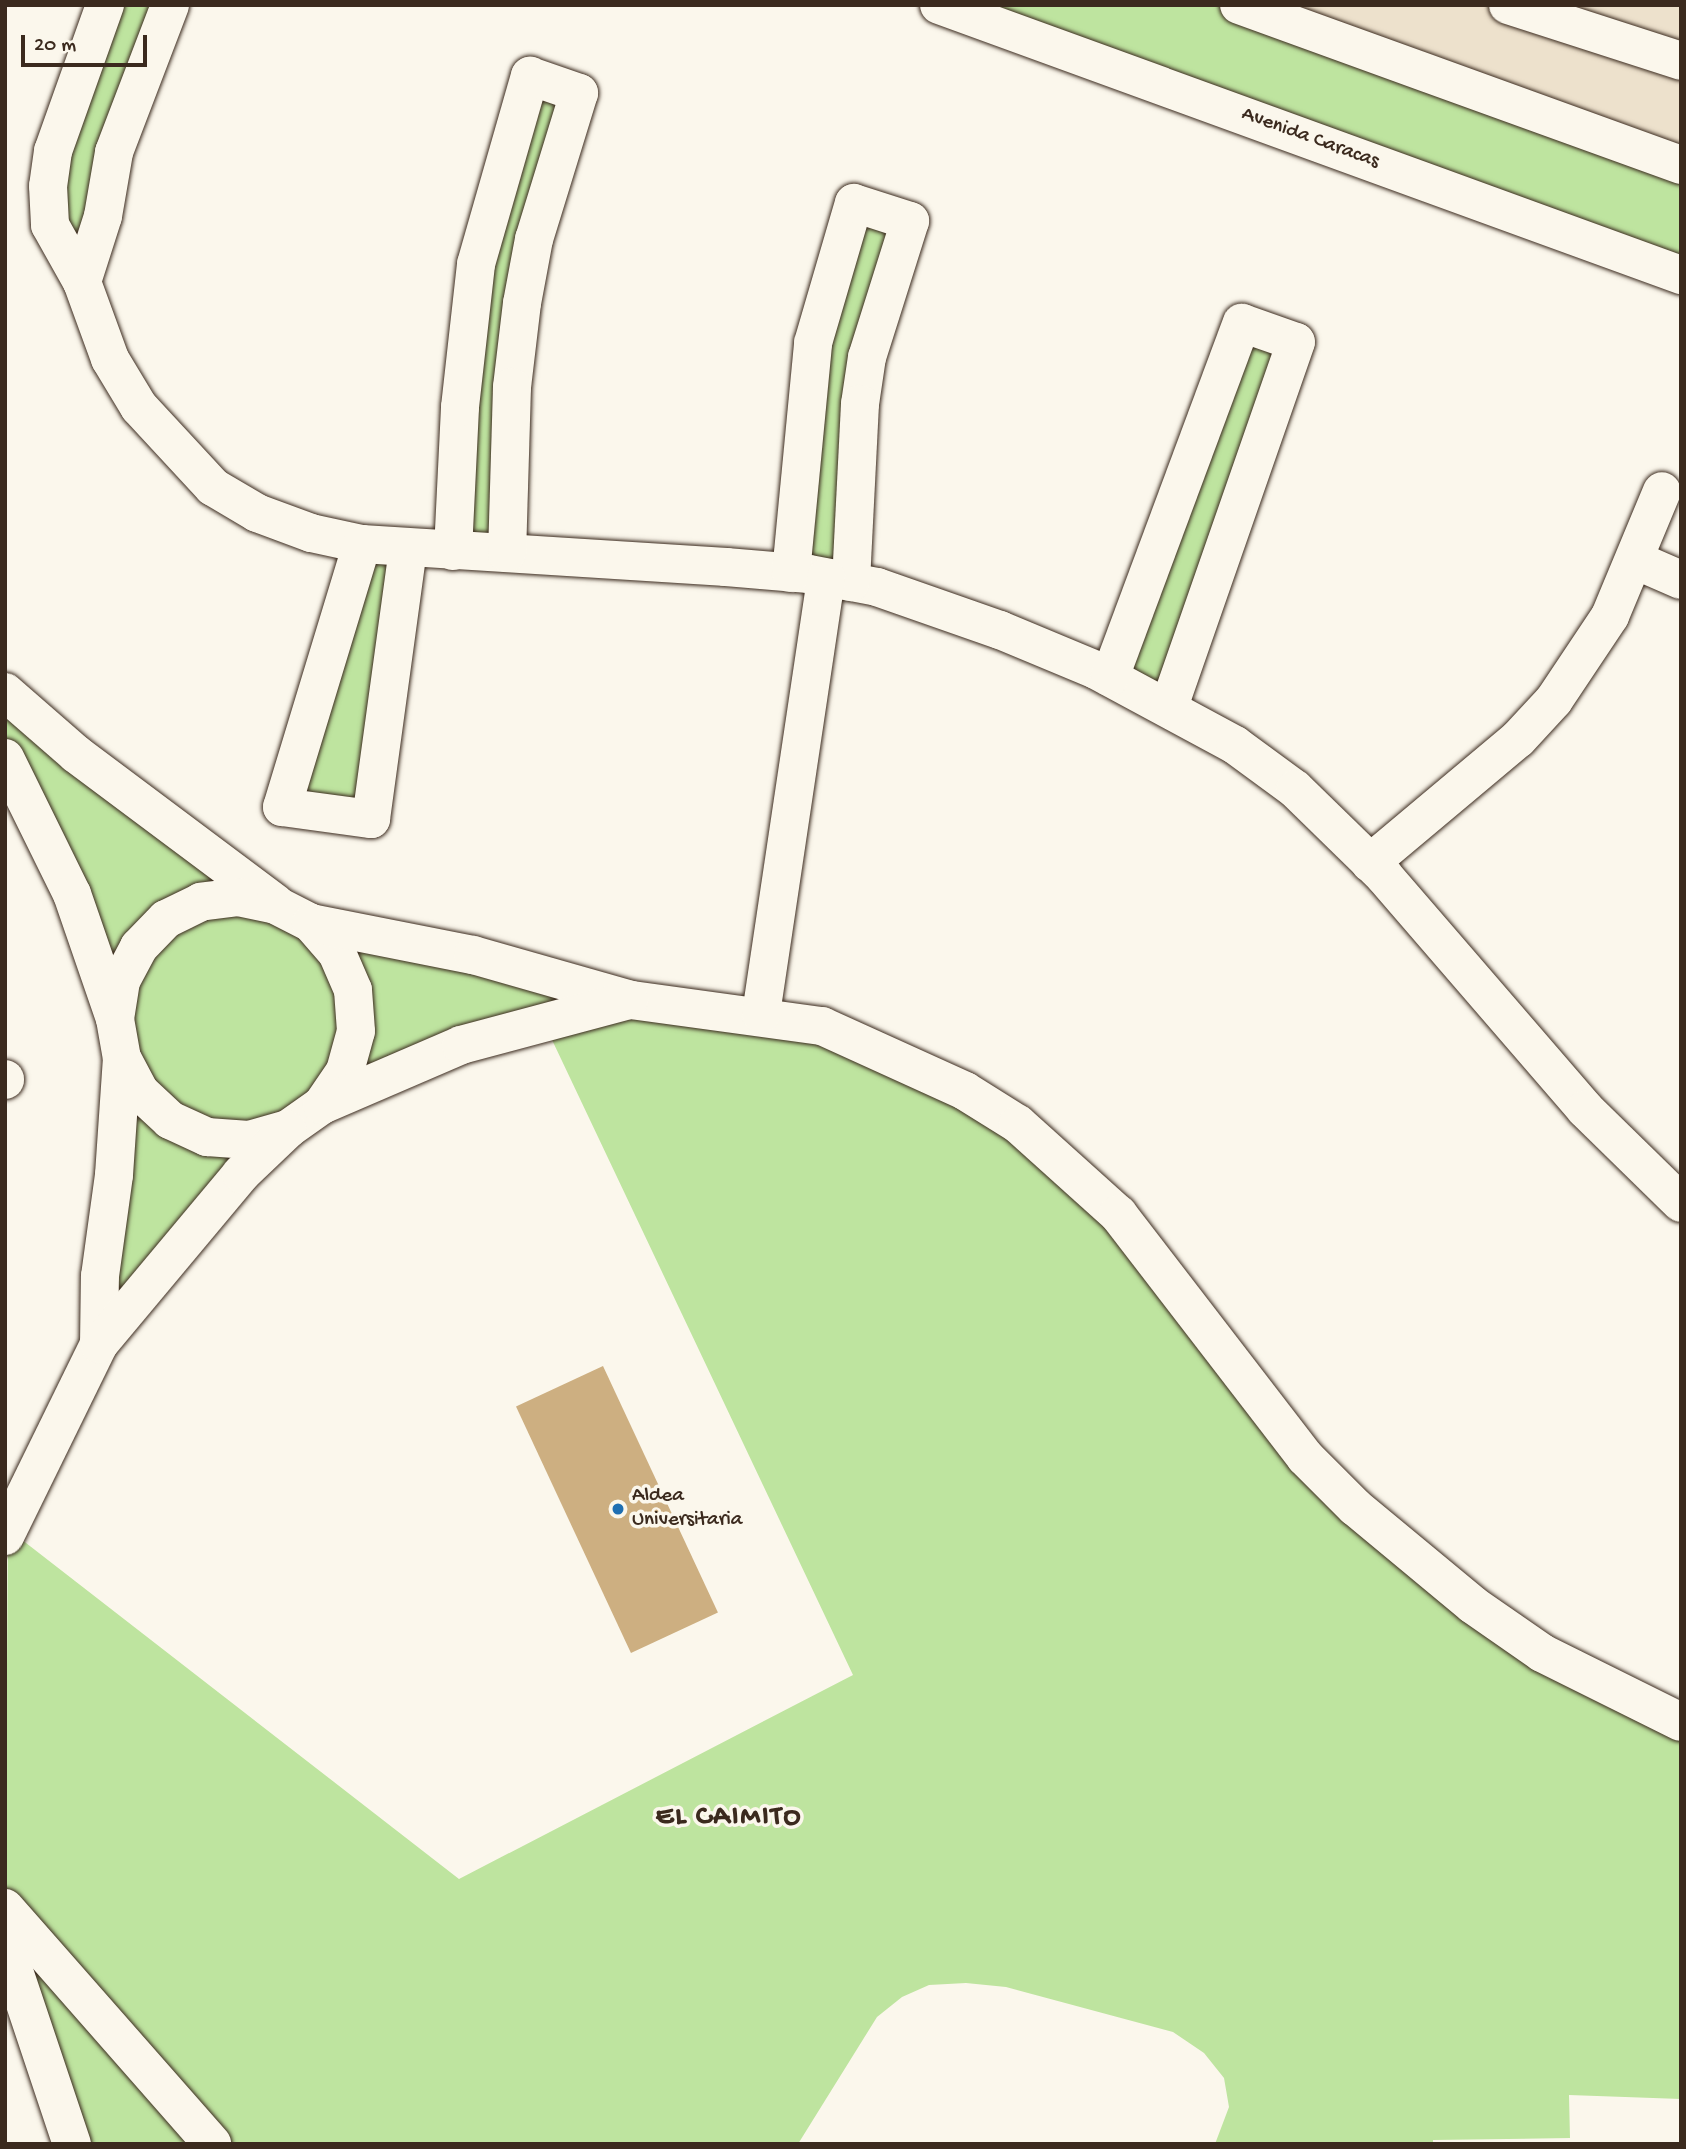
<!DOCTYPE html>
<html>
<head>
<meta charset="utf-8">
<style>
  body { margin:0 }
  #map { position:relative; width:1686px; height:2149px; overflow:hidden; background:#fbf7ec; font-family:"Gochi Hand",sans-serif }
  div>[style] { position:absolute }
  .built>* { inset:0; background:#ede1cc }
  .green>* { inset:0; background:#bee49f; transform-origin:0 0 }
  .building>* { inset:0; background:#cdaf81; transform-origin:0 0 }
  .roads { filter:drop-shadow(0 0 2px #3b2a1e) drop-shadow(0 0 2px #3b2a1e) }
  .street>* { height:38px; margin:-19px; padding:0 19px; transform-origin:19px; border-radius:19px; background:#fbf7ec }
  .secondary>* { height:38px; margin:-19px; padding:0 19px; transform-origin:19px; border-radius:19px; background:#fbf7ec }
  .dots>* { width:19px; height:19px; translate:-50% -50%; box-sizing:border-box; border:4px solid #fbf7ec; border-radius:50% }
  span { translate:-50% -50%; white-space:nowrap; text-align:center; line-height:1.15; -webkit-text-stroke:7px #fbf7ec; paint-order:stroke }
  .street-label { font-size:21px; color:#3b2a1e }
  .poi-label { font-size:21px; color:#3b2a1e }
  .left { translate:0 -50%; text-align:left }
  .district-label { font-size:28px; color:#3b2a1e; font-weight:700; letter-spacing:2px }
  .frame { position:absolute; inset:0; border:7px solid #3b2a1e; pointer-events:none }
  .scale { position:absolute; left:21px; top:35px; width:126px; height:32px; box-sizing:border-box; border:4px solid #3b2a1e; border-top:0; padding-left:9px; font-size:21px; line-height:24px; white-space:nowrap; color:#3b2a1e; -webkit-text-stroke:5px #fbf7ec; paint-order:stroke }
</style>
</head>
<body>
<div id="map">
  <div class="built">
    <div style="clip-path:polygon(1239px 5px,1681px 5px,1681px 165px)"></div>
  </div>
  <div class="green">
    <div style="clip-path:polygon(105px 5px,170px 5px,82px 282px,48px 186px)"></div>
    <div style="clip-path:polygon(939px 5px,1239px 5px,1681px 165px,1681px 275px)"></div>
    <div style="clip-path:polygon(530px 76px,579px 93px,555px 162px,507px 553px,453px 551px,460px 407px)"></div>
    <div style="clip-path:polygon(854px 203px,910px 221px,880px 312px,850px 582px,809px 574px,807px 403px)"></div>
    <div style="left:1242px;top:323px;width:57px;height:378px;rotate:19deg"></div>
    <div style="clip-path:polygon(362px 544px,408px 549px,371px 819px,282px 807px)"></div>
    <div style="clip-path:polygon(5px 692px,276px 905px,761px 1014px,1018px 1124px,1355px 1507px,1681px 1722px,1681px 2099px,1569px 2095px,1570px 2138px,1433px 2140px,1433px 2144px,1215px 2144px,1229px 2107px,1224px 2078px,1204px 2053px,1173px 2032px,1006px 1987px,966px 1983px,929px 1985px,902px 1997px,877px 2017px,798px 2144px,72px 2144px,5px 1944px,8px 1529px,459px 1879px,853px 1675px,544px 1023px,322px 1105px,99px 1344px,122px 1057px,5px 758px)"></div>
  </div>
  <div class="building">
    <div style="left:603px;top:1366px;width:272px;height:96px;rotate:65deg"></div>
  </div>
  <div class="roads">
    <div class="street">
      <div style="left:105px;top:5px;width:155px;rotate:109.6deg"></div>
      <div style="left:53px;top:151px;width:35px;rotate:98deg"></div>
      <div style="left:48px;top:186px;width:39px;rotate:87deg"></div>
      <div style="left:50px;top:225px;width:65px;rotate:60.7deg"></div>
      <div style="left:82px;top:282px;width:82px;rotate:70deg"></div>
      <div style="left:110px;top:359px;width:56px;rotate:58.9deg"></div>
      <div style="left:139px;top:407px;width:109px;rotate:47.2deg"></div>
      <div style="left:213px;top:487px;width:51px;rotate:30.6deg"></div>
      <div style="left:257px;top:513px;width:58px;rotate:20.3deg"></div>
      <div style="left:311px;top:533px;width:52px;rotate:12.2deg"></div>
      <div style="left:362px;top:544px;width:365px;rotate:3.6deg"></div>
      <div style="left:726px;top:567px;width:83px;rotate:4.8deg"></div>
      <div style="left:809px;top:574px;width:69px;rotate:10.8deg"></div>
      <div style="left:877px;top:587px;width:130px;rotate:19.3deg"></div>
      <div style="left:1000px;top:630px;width:104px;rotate:22.6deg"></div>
      <div style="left:1096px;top:670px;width:158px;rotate:28.3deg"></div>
      <div style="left:1235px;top:745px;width:74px;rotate:36.3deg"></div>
      <div style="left:1295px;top:789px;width:124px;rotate:44.3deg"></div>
      <div style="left:1384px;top:876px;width:308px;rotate:49.2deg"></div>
      <div style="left:1585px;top:1109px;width:134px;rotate:44.4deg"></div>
      <div style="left:1508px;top:5px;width:182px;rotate:17.9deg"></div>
      <div style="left:82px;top:282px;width:69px;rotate:-72.3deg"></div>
      <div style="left:103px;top:216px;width:65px;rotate:-80.2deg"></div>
      <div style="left:114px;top:152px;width:157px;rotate:-69.1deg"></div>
      <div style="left:362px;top:544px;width:275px;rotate:106.9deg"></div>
      <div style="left:282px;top:807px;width:90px;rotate:7.7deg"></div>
      <div style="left:371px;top:819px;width:273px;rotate:-82.2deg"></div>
      <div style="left:453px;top:551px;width:144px;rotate:-87.2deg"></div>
      <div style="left:460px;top:407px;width:144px;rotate:-83.6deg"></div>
      <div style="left:476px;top:264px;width:196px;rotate:-74deg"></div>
      <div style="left:530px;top:76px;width:52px;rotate:19.1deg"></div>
      <div style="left:579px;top:93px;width:153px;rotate:107.1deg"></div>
      <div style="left:534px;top:239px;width:65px;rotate:100.6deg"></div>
      <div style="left:522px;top:303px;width:85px;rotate:96.8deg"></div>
      <div style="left:512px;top:387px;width:166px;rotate:91.7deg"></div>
      <div style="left:1635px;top:560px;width:50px;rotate:23.5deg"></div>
      <div style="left:791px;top:573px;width:231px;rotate:-84.5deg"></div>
      <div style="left:813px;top:343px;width:146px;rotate:-73.7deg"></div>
      <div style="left:854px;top:203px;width:59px;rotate:17.8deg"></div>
      <div style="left:910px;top:221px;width:143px;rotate:107.5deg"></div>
      <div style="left:867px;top:357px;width:48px;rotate:98.5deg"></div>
      <div style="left:860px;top:404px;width:178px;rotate:92.9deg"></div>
      <div style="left:1110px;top:677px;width:378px;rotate:-69.6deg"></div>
      <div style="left:1242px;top:323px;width:57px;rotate:19.4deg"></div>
      <div style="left:1296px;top:342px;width:386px;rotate:109.2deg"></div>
      <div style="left:5px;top:692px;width:94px;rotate:41.1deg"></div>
      <div style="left:76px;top:754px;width:249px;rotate:36.8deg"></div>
      <div style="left:5px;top:758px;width:152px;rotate:63.8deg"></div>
      <div style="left:72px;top:894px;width:132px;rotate:71deg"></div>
      <div style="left:115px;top:1019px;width:40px;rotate:80deg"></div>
      <div style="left:122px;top:1058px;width:38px;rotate:62deg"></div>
      <div style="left:140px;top:1092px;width:41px;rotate:43deg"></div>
      <div style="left:170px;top:1120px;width:41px;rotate:24.7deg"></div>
      <div style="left:207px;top:1137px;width:42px;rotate:4.1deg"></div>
      <div style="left:249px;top:1140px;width:41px;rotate:-15.8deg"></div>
      <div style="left:288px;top:1129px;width:42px;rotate:-35.2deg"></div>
      <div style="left:322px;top:1105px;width:41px;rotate:-55.9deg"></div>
      <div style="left:345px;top:1071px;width:41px;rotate:-74.6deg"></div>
      <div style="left:356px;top:1031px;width:41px;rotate:-94.2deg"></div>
      <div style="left:353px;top:990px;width:40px;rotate:-113.4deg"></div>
      <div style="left:337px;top:953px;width:40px;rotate:-131deg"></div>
      <div style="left:311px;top:923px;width:39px;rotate:-153deg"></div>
      <div style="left:276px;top:905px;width:38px;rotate:-168deg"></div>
      <div style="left:239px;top:897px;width:38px;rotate:173deg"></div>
      <div style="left:201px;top:902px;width:39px;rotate:154deg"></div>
      <div style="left:166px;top:919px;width:39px;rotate:134deg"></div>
      <div style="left:139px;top:947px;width:38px;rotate:118deg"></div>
      <div style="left:121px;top:981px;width:38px;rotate:99deg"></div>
      <div style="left:1370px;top:863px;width:193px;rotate:-40deg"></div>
      <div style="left:1518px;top:739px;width:53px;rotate:-47.3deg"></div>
      <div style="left:1554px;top:700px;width:101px;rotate:-56.3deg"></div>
      <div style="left:1610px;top:616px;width:135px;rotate:-67.4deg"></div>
      <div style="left:311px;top:923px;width:165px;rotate:11.2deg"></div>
      <div style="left:473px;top:955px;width:164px;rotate:15.9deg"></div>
      <div style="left:631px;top:1000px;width:193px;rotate:7.8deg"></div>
      <div style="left:822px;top:1026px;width:157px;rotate:24.4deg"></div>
      <div style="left:965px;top:1091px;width:62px;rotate:31.9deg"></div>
      <div style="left:1018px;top:1124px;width:135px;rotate:42deg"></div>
      <div style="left:1118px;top:1214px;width:307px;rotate:52.4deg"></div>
      <div style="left:1305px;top:1457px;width:71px;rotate:45deg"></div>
      <div style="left:1355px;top:1507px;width:153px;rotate:39.7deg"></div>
      <div style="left:1473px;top:1605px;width:84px;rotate:34.8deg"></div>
      <div style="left:1542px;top:1653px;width:155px;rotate:26.4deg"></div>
      <div style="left:761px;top:1014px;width:441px;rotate:-81.5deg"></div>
      <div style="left:5px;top:1079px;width:1px;rotate:90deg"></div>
      <div style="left:322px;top:1105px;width:151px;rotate:-23.3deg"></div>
      <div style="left:461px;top:1045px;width:174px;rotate:-15deg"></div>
      <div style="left:99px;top:1344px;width:68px;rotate:-89.2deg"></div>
      <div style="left:100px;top:1276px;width:102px;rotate:-82.1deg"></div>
      <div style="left:114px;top:1175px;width:117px;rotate:-86.1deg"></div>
      <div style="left:5px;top:1536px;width:214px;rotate:-63.9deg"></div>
      <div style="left:99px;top:1344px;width:222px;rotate:-50.1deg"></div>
      <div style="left:241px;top:1174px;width:64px;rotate:-43.7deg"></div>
      <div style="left:5px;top:1908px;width:314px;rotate:48.7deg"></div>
      <div style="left:5px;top:1944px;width:211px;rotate:71.5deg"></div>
    </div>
    <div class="secondary">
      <div style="left:939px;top:5px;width:790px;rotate:20deg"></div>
      <div style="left:1239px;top:5px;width:470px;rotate:19.9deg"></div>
    </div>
  </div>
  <div class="dots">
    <div style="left:618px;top:1509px;background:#1f6fb2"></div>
  </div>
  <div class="street-label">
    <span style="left:1310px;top:139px;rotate:20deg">Avenida Caracas</span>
  </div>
  <div class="poi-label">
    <span class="left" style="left:632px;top:1509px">Aldea<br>Universitaria</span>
  </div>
  <div class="district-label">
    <span style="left:729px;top:1818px">EL CAIMITO</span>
  </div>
  <div class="frame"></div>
  <div class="scale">20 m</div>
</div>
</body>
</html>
